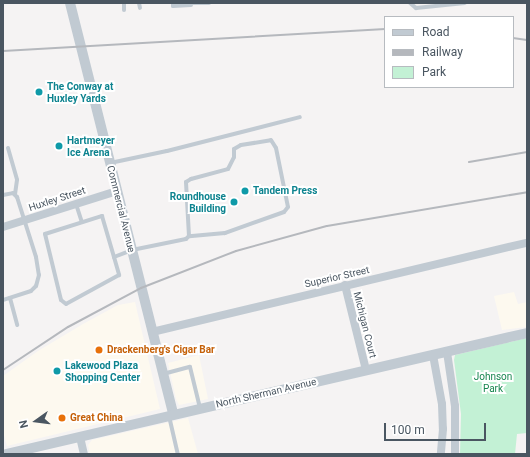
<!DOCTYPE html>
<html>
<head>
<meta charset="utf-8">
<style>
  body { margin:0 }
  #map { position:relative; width:530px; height:457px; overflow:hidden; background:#f5f3f3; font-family:Roboto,sans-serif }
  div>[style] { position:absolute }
  .commercial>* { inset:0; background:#fdf9ef }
  .green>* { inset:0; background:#c3f1d5 }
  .service>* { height:4px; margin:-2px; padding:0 2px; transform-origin:2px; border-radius:2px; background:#c1cad2 }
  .minor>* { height:8px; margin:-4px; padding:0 4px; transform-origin:4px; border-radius:4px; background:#c1cad2 }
  .tertiary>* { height:10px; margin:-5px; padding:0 5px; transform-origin:5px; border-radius:5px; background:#c1cad2 }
  .rail>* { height:2px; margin:-1px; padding:0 1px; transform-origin:1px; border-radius:1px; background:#b5b8bd }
  .dots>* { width:11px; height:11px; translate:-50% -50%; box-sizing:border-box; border:2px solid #fff; border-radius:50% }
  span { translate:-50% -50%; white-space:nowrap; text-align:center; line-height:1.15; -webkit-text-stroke:4px #fff; paint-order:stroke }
  .culture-label { font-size:10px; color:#0d838f; font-weight:700 }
  .left { translate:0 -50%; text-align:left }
  .right { translate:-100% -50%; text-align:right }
  .street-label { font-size:10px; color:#4a5661 }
  .food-label { font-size:10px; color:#c56008; font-weight:700 }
  .park-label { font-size:10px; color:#17864f }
  .frame { position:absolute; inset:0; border:4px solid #4a5661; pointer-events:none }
  .legend { position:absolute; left:384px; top:16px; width:130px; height:72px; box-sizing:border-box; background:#fff; border:1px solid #b7bbc0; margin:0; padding:5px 7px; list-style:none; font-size:12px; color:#4a5661 }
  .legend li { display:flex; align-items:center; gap:8px; height:20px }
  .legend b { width:20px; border:1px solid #b7bbc0 }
  .north { position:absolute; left:16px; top:401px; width:40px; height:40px; -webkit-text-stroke:3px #fff; paint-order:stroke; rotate:256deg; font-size:11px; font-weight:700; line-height:16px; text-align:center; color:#4a5661 }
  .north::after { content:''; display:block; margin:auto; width:14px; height:18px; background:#4a5661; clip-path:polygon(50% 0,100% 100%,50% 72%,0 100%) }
  .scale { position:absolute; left:384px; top:423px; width:102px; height:18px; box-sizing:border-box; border:2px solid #4a5661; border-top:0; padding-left:5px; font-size:12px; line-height:14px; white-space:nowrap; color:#4a5661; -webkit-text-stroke:3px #fff; paint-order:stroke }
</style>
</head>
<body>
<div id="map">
  <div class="commercial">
    <div style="clip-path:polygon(514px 292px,518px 304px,527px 302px,527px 327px,502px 330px,494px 296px)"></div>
    <div style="clip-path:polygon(135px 302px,160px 409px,7px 446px,3px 432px,3px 376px,38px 351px,83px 324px,118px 305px)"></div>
    <div style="clip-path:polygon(199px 355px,208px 399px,179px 405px,176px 399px,168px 363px)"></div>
    <div style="clip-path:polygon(188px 418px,198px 454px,90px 454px,88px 445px,92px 440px)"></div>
  </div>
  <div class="green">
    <div style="clip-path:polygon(527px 338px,527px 433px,517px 434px,515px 454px,460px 454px,461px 414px,454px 360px,455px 355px)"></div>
  </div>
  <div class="service">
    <div style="left:124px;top:3px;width:7px;rotate:90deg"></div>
    <div style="left:139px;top:3px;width:5px;rotate:79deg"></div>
    <div style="left:173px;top:3px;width:3px;rotate:90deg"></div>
    <div style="left:173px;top:6px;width:18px;rotate:-3deg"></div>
    <div style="left:191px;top:3px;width:18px"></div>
    <div style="left:410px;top:3px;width:8px;rotate:40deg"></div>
    <div style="left:416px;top:8px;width:49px;rotate:-5.8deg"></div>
    <div style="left:8px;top:148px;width:33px;rotate:74deg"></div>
    <div style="left:17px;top:180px;width:14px;rotate:98deg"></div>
    <div style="left:110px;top:163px;width:58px;rotate:-11.9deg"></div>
    <div style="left:167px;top:151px;width:137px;rotate:-14.3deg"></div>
    <div style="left:3px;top:195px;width:10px;rotate:-11deg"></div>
    <div style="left:13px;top:193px;width:6px;rotate:45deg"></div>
    <div style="left:17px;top:197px;width:63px;rotate:72.4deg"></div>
    <div style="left:36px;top:257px;width:18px;rotate:81deg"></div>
    <div style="left:39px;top:275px;width:11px;rotate:105deg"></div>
    <div style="left:36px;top:286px;width:7px;rotate:135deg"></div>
    <div style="left:31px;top:291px;width:29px;rotate:162deg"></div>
    <div style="left:76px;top:204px;width:19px;rotate:72deg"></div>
    <div style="left:114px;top:257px;width:19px;rotate:74deg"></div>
    <div style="left:119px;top:275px;width:60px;rotate:151.3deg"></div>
    <div style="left:66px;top:304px;width:6px;rotate:-141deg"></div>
    <div style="left:61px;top:300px;width:68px;rotate:-103.6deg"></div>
    <div style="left:45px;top:234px;width:60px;rotate:-17.5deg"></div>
    <div style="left:102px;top:216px;width:43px;rotate:73.7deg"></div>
    <div style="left:114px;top:257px;width:19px;rotate:-21deg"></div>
    <div style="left:132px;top:250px;width:55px;rotate:-11.5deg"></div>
    <div style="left:186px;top:239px;width:4px;rotate:-45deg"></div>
    <div style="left:189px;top:236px;width:54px;rotate:-93.2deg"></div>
    <div style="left:186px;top:182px;width:6px;rotate:-31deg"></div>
    <div style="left:191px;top:179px;width:38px;rotate:-15deg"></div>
    <div style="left:228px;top:169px;width:13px;rotate:-63deg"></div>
    <div style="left:234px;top:157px;width:8px;rotate:-90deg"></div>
    <div style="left:234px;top:149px;width:8px;rotate:-30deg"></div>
    <div style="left:241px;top:145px;width:30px;rotate:-9deg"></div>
    <div style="left:271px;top:140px;width:9px;rotate:58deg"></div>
    <div style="left:276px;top:148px;width:60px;rotate:78.5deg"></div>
    <div style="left:288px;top:207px;width:6px;rotate:129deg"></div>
    <div style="left:284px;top:212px;width:63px;rotate:160.4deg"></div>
    <div style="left:225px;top:233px;width:36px;rotate:175deg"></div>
    <div style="left:10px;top:298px;width:28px;rotate:75deg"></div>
    <div style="left:163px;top:374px;width:28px;rotate:-15deg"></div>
    <div style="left:190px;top:367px;width:42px;rotate:76.3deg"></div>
    <div style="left:169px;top:416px;width:39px;rotate:77deg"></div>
  </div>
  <div class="minor">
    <div style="left:3px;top:227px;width:120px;rotate:-17.5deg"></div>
    <div style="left:345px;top:285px;width:88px;rotate:76.1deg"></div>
    <div style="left:152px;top:332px;width:385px;rotate:-13.4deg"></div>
    <div style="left:447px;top:352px;width:55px;rotate:81.6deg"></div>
    <div style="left:455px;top:406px;width:48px;rotate:90deg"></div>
    <div style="left:433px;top:355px;width:50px;rotate:79.6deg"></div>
    <div style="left:442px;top:404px;width:25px;rotate:88deg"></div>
    <div style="left:443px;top:429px;width:25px;rotate:95deg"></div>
    <div style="left:80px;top:437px;width:17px;rotate:77deg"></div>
  </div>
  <div class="tertiary">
    <div style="left:70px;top:3px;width:424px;rotate:75.9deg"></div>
    <div style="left:6px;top:454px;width:535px;rotate:-13.07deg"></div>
  </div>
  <div class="rail">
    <div style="left:513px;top:38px;width:14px;rotate:8deg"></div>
    <div style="left:3px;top:51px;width:383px;rotate:-3.3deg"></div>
    <div style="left:469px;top:162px;width:59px;rotate:-9.8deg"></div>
    <div style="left:3px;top:370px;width:78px;rotate:-33.5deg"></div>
    <div style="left:68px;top:327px;width:83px;rotate:-28.1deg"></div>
    <div style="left:141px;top:288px;width:102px;rotate:-21.3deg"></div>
    <div style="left:236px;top:251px;width:94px;rotate:-15.4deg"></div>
    <div style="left:327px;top:226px;width:203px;rotate:-9.6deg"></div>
  </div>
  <div class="dots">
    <div style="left:39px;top:92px;background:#0f9aa8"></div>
    <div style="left:59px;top:146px;background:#0f9aa8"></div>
    <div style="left:245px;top:191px;background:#0f9aa8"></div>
    <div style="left:234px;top:202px;background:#0f9aa8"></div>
    <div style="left:99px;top:350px;background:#e8710a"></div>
    <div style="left:57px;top:371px;background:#0f9aa8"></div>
    <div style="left:62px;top:418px;background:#e8710a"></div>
  </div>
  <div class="culture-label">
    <span class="left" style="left:47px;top:92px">The Conway at<br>Huxley Yards</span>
    <span class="left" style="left:67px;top:146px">Hartmeyer<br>Ice Arena</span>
    <span class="left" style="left:253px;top:191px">Tandem Press</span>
    <span class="right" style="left:226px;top:202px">Roundhouse<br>Building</span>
    <span class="left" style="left:65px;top:371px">Lakewood Plaza<br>Shopping Center</span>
  </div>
  <div class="street-label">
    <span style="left:57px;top:199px;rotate:-18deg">Huxley Street</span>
    <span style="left:121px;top:209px;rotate:76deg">Commercial Avenue</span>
    <span style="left:337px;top:277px;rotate:-13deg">Superior Street</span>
    <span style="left:365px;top:325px;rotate:76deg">Michigan Court</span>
    <span style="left:266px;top:393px;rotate:-13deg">North Sherman Avenue</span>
  </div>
  <div class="food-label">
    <span class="left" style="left:107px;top:350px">Drackenberg's Cigar Bar</span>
    <span class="left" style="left:70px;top:418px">Great China</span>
  </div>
  <div class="park-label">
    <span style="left:493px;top:382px">Johnson<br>Park</span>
  </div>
  <div class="frame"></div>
  <ul class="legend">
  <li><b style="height:5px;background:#c1cad2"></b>Road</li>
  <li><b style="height:5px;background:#b5b8bd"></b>Railway</li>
  <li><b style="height:11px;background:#c3f1d5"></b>Park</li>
  </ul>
  <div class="north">N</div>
  <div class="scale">100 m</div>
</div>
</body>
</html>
